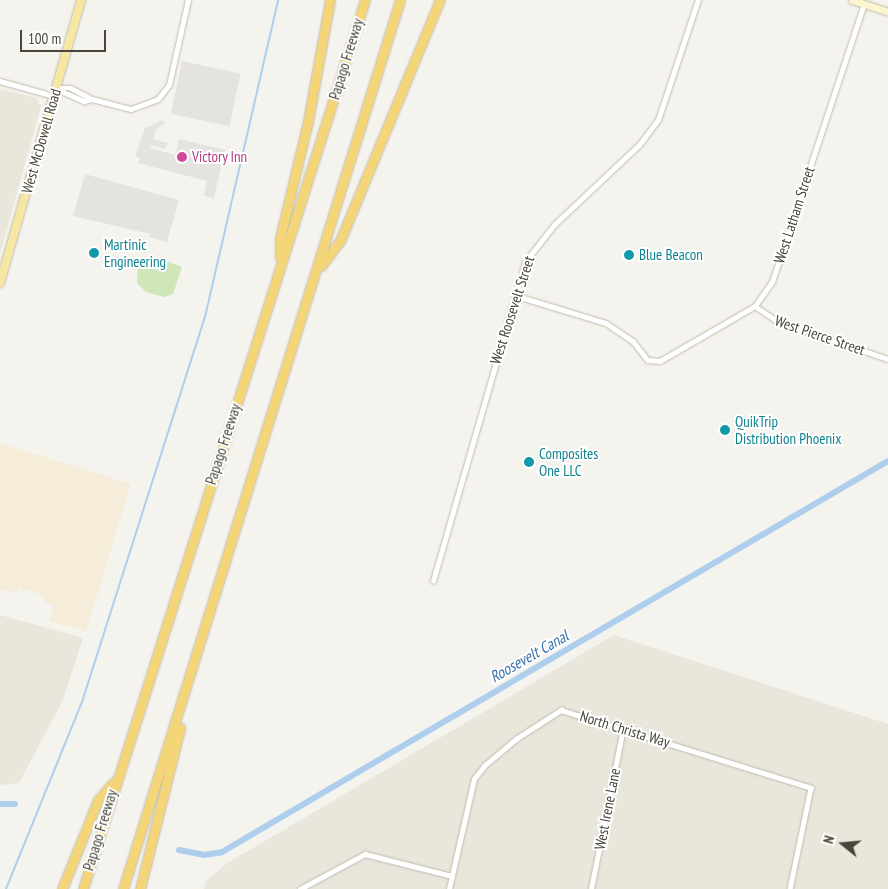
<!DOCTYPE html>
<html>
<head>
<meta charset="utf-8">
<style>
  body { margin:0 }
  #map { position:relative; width:888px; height:889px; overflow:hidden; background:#f5f3ed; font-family:"PT Sans Narrow",sans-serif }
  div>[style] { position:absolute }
  .residential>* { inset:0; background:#e9e6db }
  .commercial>* { inset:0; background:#f5ecda }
  .green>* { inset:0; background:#cee6b9 }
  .parking>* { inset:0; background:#e4e3e0; transform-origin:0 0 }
  .stream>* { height:2px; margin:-1px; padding:0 1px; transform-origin:1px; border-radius:1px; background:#aeceed }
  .canal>* { height:6px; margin:-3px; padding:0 3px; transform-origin:3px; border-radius:3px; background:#aeceed }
  .roads { filter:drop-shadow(0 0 1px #c0bcaf) drop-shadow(0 0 1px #c0bcaf) }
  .minor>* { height:4.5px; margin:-2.25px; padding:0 2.25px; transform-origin:2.25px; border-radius:2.25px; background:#fff }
  .secondary>* { height:7px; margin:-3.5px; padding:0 3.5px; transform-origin:3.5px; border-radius:3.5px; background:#fbf5d0 }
  .primary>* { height:8px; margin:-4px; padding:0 4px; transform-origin:4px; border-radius:4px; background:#f8e7a3 }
  .motorway>* { height:9px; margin:-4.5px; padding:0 4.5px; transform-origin:4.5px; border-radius:4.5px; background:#f4d678 }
  .dots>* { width:14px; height:14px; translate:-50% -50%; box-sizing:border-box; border:2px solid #fff; border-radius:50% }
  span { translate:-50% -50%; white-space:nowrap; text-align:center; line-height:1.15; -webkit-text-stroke:4px #fff; paint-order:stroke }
  .street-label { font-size:15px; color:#49453a }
  .hotel-label { font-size:15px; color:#b23c85 }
  .left { translate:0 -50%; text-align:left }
  .culture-label { font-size:15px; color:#0d838f }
  .water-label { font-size:16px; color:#3973af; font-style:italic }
  .north { position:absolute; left:818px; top:819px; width:50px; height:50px; -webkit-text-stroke:4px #fff; paint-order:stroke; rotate:287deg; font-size:14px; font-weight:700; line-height:20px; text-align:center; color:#49453a }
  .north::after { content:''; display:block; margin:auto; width:18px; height:22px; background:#49453a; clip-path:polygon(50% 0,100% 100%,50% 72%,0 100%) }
  .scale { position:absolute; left:20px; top:30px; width:86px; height:22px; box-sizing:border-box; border:2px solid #49453a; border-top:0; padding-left:6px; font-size:15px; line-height:18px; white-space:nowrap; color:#49453a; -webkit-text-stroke:4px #fff; paint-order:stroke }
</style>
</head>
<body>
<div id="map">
  <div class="residential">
    <div style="clip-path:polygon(0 89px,36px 98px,41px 106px,0 254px)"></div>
    <div style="clip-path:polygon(0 615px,83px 638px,62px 702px,19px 783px,0 785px)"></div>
    <div style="clip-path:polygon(614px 635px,888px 724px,888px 889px,204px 889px,206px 881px,226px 864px)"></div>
  </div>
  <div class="commercial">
    <div style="clip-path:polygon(0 443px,131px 484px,86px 631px,50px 621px,54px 605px,43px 601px,44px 595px,19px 588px,17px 594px,0 589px)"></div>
  </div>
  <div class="green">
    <div style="clip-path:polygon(149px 258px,161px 259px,182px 267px,173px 294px,164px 297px,146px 292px,137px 283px,138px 267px)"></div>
  </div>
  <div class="parking">
    <div style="left:182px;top:61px;width:60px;height:54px;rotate:12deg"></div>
    <div style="clip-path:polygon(163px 120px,165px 123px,156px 129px,153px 139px,168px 143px,165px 149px,151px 145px,150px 148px,175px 155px,179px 139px,225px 150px,214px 198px,204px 196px,207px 181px,138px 163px,140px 158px,135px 156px,145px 128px)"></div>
    <div style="clip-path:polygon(85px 174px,179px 200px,167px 242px,149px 237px,150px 234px,73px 216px)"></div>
  </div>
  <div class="stream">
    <div style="left:6px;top:889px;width:202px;rotate:-67.9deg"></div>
    <div style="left:82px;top:702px;width:404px;rotate:-72.3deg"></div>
    <div style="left:205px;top:317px;width:325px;rotate:-77deg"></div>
  </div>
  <div class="canal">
    <div style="left:0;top:804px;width:15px"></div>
    <div style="left:179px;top:850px;width:25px;rotate:11deg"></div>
    <div style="left:204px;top:855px;width:18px;rotate:-9deg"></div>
    <div style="left:222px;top:852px;width:772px;rotate:-30.42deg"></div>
  </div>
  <div class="roads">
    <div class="minor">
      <div style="left:0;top:81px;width:56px;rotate:15.5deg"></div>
      <div style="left:56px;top:88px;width:15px"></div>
      <div style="left:71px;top:88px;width:24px;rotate:28deg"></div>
      <div style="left:92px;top:99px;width:40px;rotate:14.4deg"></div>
      <div style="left:131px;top:109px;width:29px;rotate:-20deg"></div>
      <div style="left:158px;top:99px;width:18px;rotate:-52deg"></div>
      <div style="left:169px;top:85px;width:87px;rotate:-77.4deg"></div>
      <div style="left:57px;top:89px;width:30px;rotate:24deg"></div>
      <div style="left:84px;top:101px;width:8px;rotate:-14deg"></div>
      <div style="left:514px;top:295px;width:96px;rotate:16.9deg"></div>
      <div style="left:606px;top:323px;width:32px;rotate:34deg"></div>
      <div style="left:633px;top:341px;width:24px;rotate:52deg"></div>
      <div style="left:648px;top:360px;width:12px;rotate:5deg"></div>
      <div style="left:660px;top:361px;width:110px;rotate:-30.1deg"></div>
      <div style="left:755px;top:306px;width:29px;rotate:-55deg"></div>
      <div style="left:772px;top:282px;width:293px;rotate:-71.7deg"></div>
      <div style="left:755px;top:306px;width:29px;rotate:34deg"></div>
      <div style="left:779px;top:322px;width:115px;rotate:18.7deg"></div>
      <div style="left:433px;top:581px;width:332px;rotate:-73.9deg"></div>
      <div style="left:525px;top:262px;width:47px;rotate:-51.9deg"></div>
      <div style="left:554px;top:225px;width:117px;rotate:-43.3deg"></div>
      <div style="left:639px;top:145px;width:31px;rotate:-53deg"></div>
      <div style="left:658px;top:120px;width:126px;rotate:-71.6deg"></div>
      <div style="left:300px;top:889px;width:74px;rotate:-28.3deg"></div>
      <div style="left:365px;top:854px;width:90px;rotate:14.2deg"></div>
      <div style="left:449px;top:889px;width:113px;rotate:-77.2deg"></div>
      <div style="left:474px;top:779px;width:16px;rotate:-52deg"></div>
      <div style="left:484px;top:766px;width:42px;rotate:-40.2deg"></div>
      <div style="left:516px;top:739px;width:54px;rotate:-32.8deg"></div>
      <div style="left:561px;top:710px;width:262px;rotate:17.3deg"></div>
      <div style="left:811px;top:788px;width:103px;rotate:101.7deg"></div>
      <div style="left:591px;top:889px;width:163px;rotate:-78.7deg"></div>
    </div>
    <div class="secondary">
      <div style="left:852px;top:0;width:38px;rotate:18deg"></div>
    </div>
    <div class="primary">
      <div style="left:0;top:283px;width:294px;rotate:-74deg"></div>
    </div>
    <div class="motorway">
      <div style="left:280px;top:257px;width:19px;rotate:-90deg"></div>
      <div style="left:280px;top:238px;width:120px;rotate:-76.5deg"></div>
      <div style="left:308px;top:121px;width:123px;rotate:-79.7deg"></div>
      <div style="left:321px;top:266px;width:31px;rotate:-53deg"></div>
      <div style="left:340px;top:241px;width:261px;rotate:-67.5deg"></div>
      <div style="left:62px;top:889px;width:96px;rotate:-68deg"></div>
      <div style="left:98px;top:800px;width:23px;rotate:-49deg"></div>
      <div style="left:83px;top:889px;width:933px;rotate:-72.4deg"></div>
      <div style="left:123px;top:889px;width:931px;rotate:-72.69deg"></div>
      <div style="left:140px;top:889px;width:166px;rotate:-76deg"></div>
    </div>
  </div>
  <div class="dots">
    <div style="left:182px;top:157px;background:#d1479c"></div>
    <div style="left:94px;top:253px;background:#0f9aa8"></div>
    <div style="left:629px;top:255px;background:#0f9aa8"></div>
    <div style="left:725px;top:430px;background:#0f9aa8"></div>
    <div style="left:529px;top:462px;background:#0f9aa8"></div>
  </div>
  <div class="street-label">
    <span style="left:346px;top:59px;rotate:-73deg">Papago Freeway</span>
    <span style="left:41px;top:141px;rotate:-74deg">West McDowell Road</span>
    <span style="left:794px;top:215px;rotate:-72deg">West Latham Street</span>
    <span style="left:512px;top:310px;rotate:-72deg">West Roosevelt Street</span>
    <span style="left:820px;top:335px;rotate:19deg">West Pierce Street</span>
    <span style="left:223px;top:444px;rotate:-72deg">Papago Freeway</span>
    <span style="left:625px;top:729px;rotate:17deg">North Christa Way</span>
    <span style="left:607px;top:809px;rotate:-79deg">West Irene Lane</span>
    <span style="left:100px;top:830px;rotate:-73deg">Papago Freeway</span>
  </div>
  <div class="hotel-label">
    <span class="left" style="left:192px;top:157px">Victory Inn</span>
  </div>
  <div class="culture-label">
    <span class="left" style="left:104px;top:253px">Martinic<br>Engineering</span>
    <span class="left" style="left:639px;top:255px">Blue Beacon</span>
    <span class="left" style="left:735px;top:430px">QuikTrip<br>Distribution Phoenix</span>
    <span class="left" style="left:539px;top:462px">Composites<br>One LLC</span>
  </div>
  <div class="water-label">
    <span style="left:529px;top:656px;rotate:-30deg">Roosevelt Canal</span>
  </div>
  <div class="north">N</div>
  <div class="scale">100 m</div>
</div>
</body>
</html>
